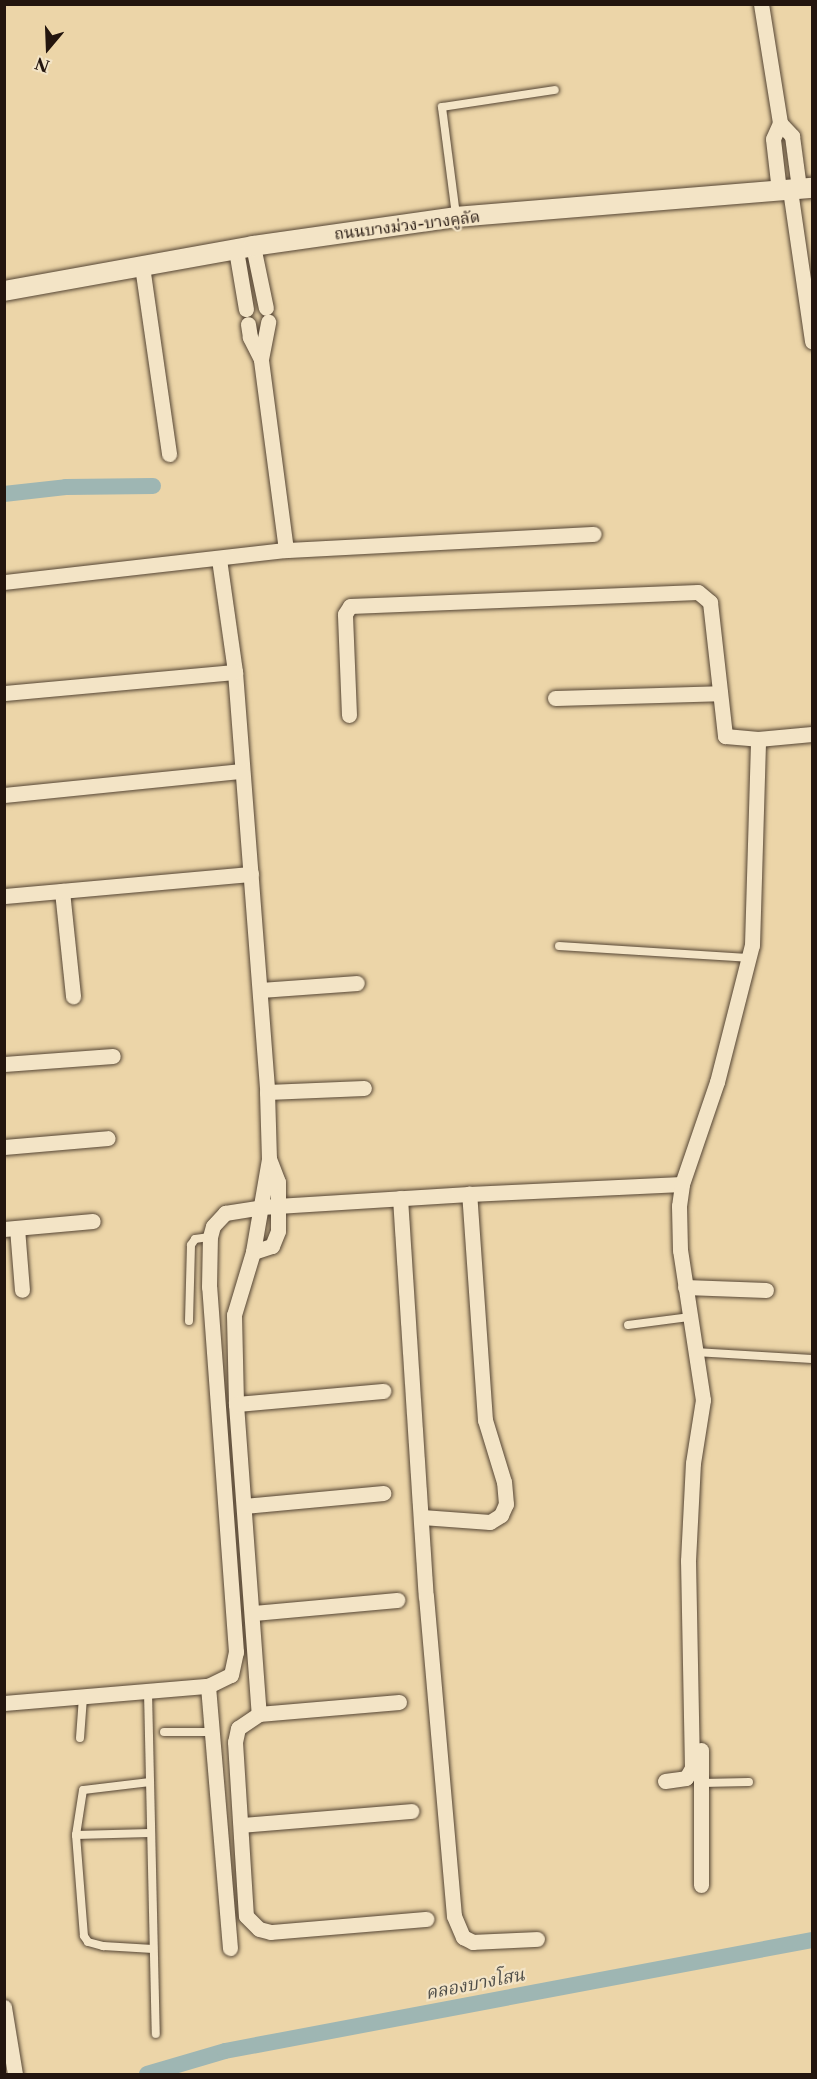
<!DOCTYPE html>
<html>
<head>
<meta charset="utf-8">
<style>
  body { margin:0 }
  #map { position:relative; width:817px; height:2079px; overflow:hidden; background:#ecd5a8; font-family:"Libre Caslon Text","Noto Serif Thai",serif }
  div>[style] { position:absolute }
  .canal>* { height:16px; margin:-8px; padding:0 8px; transform-origin:8px; border-radius:8px; background:#9eb6b3 }
  .roads { filter:drop-shadow(0 0 2px #554534) drop-shadow(0 0 2px #554534) }
  .service>* { height:8px; margin:-4px; padding:0 4px; transform-origin:4px; border-radius:4px; background:#f3e4c6 }
  .minor>* { height:15px; margin:-7.5px; padding:0 7.5px; transform-origin:7.5px; border-radius:7.5px; background:#f3e4c6 }
  .tertiary>* { height:20px; margin:-10px; padding:0 10px; transform-origin:10px; border-radius:10px; background:#f3e4c6 }
  span { translate:-50% -50%; white-space:nowrap; text-align:center; line-height:1.15; -webkit-text-stroke:4.5px #f3e4c6; paint-order:stroke }
  .street-label { font-size:16px; color:#23150e }
  .water-label { font-size:18px; color:#4e4d48; font-style:italic }
  .frame { position:absolute; inset:0; border:6px solid #23150e; pointer-events:none }
  .north { position:absolute; left:18px; top:18px; width:60px; height:60px; -webkit-text-stroke:4px #f3e4c6; paint-order:stroke; rotate:199deg; font-size:16px; font-weight:700; line-height:24px; text-align:center; color:#23150e }
  .north::after { content:''; display:block; margin:auto; width:21px; height:27px; background:#23150e; clip-path:polygon(50% 0,100% 100%,50% 72%,0 100%) }
</style>
</head>
<body>
<div id="map">
  <div class="canal">
    <div style="left:4px;top:494px;width:62px;rotate:-6.4deg"></div>
    <div style="left:66px;top:487px;width:87px;rotate:-0.7deg"></div>
    <div style="left:147px;top:2074px;width:81px;rotate:-16.4deg"></div>
    <div style="left:225px;top:2051px;width:597px;rotate:-10.71deg"></div>
  </div>
  <div class="roads">
    <div class="service">
      <div style="left:456px;top:215px;width:109px;rotate:-97.4deg"></div>
      <div style="left:442px;top:107px;width:114px;rotate:-8.6deg"></div>
      <div style="left:559px;top:946px;width:189px;rotate:3.6deg"></div>
      <div style="left:189px;top:1321px;width:76px;rotate:-88.5deg"></div>
      <div style="left:191px;top:1245px;width:7px;rotate:-56deg"></div>
      <div style="left:195px;top:1239px;width:15px;rotate:-8deg"></div>
      <div style="left:628px;top:1325px;width:63px;rotate:-7.4deg"></div>
      <div style="left:695px;top:1352px;width:117px;rotate:3.4deg"></div>
      <div style="left:148px;top:1692px;width:342px;rotate:88.7deg"></div>
      <div style="left:164px;top:1732px;width:47px"></div>
      <div style="left:80px;top:1738px;width:41px;rotate:-85.8deg"></div>
      <div style="left:150px;top:1782px;width:67px;rotate:173.2deg"></div>
      <div style="left:83px;top:1790px;width:46px;rotate:98.8deg"></div>
      <div style="left:76px;top:1835px;width:101px;rotate:85.5deg"></div>
      <div style="left:84px;top:1936px;width:7px;rotate:56deg"></div>
      <div style="left:88px;top:1942px;width:16px;rotate:15deg"></div>
      <div style="left:103px;top:1946px;width:50px;rotate:3.4deg"></div>
      <div style="left:702px;top:1783px;width:47px;rotate:-1.2deg"></div>
      <div style="left:76px;top:1835px;width:74px;rotate:-1.5deg"></div>
    </div>
    <div class="minor">
      <div style="left:761px;top:4px;width:121px;rotate:80.9deg"></div>
      <div style="left:780px;top:123px;width:17px;rotate:114deg"></div>
      <div style="left:773px;top:139px;width:52px;rotate:83.4deg"></div>
      <div style="left:780px;top:123px;width:18px;rotate:47deg"></div>
      <div style="left:792px;top:136px;width:52px;rotate:82.3deg"></div>
      <div style="left:790px;top:190px;width:153px;rotate:81.7deg"></div>
      <div style="left:253px;top:246px;width:63px;rotate:78.2deg"></div>
      <div style="left:236px;top:250px;width:60px;rotate:80.4deg"></div>
      <div style="left:142px;top:266px;width:190px;rotate:81.8deg"></div>
      <div style="left:261px;top:359px;width:38px;rotate:-79deg"></div>
      <div style="left:286px;top:550px;width:308px;rotate:-3deg"></div>
      <div style="left:219px;top:559px;width:114px;rotate:81.9deg"></div>
      <div style="left:235px;top:672px;width:421px;rotate:85.6deg"></div>
      <div style="left:267px;top:1092px;width:67px;rotate:88.3deg"></div>
      <div style="left:269px;top:1159px;width:94px;rotate:99.8deg"></div>
      <div style="left:253px;top:1252px;width:66px;rotate:106.8deg"></div>
      <div style="left:234px;top:1315px;width:89px;rotate:88.7deg"></div>
      <div style="left:236px;top:1404px;width:311px;rotate:85.8deg"></div>
      <div style="left:4px;top:582px;width:284px;rotate:-6.5deg"></div>
      <div style="left:286px;top:550px;width:193px;rotate:-97.5deg"></div>
      <div style="left:261px;top:359px;width:25px;rotate:-117deg"></div>
      <div style="left:250px;top:337px;width:13px;rotate:-99deg"></div>
      <div style="left:4px;top:693px;width:232px;rotate:-5.2deg"></div>
      <div style="left:555px;top:698px;width:165px;rotate:-1.7deg"></div>
      <div style="left:349px;top:715px;width:101px;rotate:-92.3deg"></div>
      <div style="left:345px;top:614px;width:9px;rotate:-58deg"></div>
      <div style="left:350px;top:606px;width:348px;rotate:-2.3deg"></div>
      <div style="left:698px;top:592px;width:16px;rotate:40deg"></div>
      <div style="left:710px;top:602px;width:135px;rotate:83.6deg"></div>
      <div style="left:725px;top:736px;width:33px;rotate:5deg"></div>
      <div style="left:758px;top:739px;width:54px;rotate:-5.3deg"></div>
      <div style="left:4px;top:795px;width:239px;rotate:-5.8deg"></div>
      <div style="left:62px;top:891px;width:106px;rotate:84deg"></div>
      <div style="left:4px;top:896px;width:248px;rotate:-5.1deg"></div>
      <div style="left:261px;top:990px;width:96px;rotate:-4.2deg"></div>
      <div style="left:4px;top:1064px;width:109px;rotate:-4.2deg"></div>
      <div style="left:267px;top:1092px;width:97px;rotate:-2.4deg"></div>
      <div style="left:4px;top:1147px;width:104px;rotate:-4.9deg"></div>
      <div style="left:400px;top:1198px;width:399px;rotate:86.3deg"></div>
      <div style="left:426px;top:1596px;width:321px;rotate:85deg"></div>
      <div style="left:454px;top:1916px;width:23px;rotate:67deg"></div>
      <div style="left:463px;top:1937px;width:11px;rotate:27deg"></div>
      <div style="left:473px;top:1942px;width:64px;rotate:-2.7deg"></div>
      <div style="left:17px;top:1228px;width:62px;rotate:85.4deg"></div>
      <div style="left:4px;top:1229px;width:89px;rotate:-5.1deg"></div>
      <div style="left:253px;top:1252px;width:20px;rotate:-18deg"></div>
      <div style="left:272px;top:1246px;width:16px;rotate:-68deg"></div>
      <div style="left:278px;top:1231px;width:49px;rotate:-90deg"></div>
      <div style="left:278px;top:1182px;width:25px;rotate:-111deg"></div>
      <div style="left:685px;top:1287px;width:81px;rotate:2.1deg"></div>
      <div style="left:236px;top:1404px;width:148px;rotate:-5.1deg"></div>
      <div style="left:244px;top:1506px;width:140px;rotate:-5.3deg"></div>
      <div style="left:422px;top:1517px;width:68px;rotate:4.2deg"></div>
      <div style="left:490px;top:1522px;width:13px;rotate:-32deg"></div>
      <div style="left:501px;top:1515px;width:12px;rotate:-66deg"></div>
      <div style="left:506px;top:1504px;width:22px;rotate:-95deg"></div>
      <div style="left:504px;top:1482px;width:65px;rotate:-107deg"></div>
      <div style="left:485px;top:1420px;width:227px;rotate:-94deg"></div>
      <div style="left:253px;top:1613px;width:145px;rotate:-5.2deg"></div>
      <div style="left:208px;top:1686px;width:263px;rotate:85.2deg"></div>
      <div style="left:399px;top:1702px;width:141px;rotate:175.1deg"></div>
      <div style="left:259px;top:1714px;width:25px;rotate:146deg"></div>
      <div style="left:238px;top:1728px;width:14px;rotate:102deg"></div>
      <div style="left:235px;top:1742px;width:174px;rotate:86.4deg"></div>
      <div style="left:246px;top:1916px;width:18px;rotate:45deg"></div>
      <div style="left:259px;top:1929px;width:12px;rotate:14deg"></div>
      <div style="left:271px;top:1932px;width:156px;rotate:-4.8deg"></div>
      <div style="left:4px;top:1703px;width:205px;rotate:-4.8deg"></div>
      <div style="left:208px;top:1686px;width:25px;rotate:-26deg"></div>
      <div style="left:231px;top:1675px;width:24px;rotate:-78deg"></div>
      <div style="left:236px;top:1652px;width:366px;rotate:-94.2deg"></div>
      <div style="left:209px;top:1287px;width:50px;rotate:-88.9deg"></div>
      <div style="left:210px;top:1237px;width:11px;rotate:-75deg"></div>
      <div style="left:213px;top:1226px;width:18px;rotate:-47deg"></div>
      <div style="left:225px;top:1213px;width:36px;rotate:-9deg"></div>
      <div style="left:261px;top:1207px;width:208px;rotate:-3.6deg"></div>
      <div style="left:469px;top:1194px;width:213px;rotate:-2.7deg"></div>
      <div style="left:665px;top:1781px;width:21px;rotate:-8deg"></div>
      <div style="left:686px;top:1778px;width:12px;rotate:-59deg"></div>
      <div style="left:692px;top:1768px;width:207px;rotate:-91.1deg"></div>
      <div style="left:688px;top:1561px;width:98px;rotate:-87.1deg"></div>
      <div style="left:693px;top:1463px;width:64px;rotate:-81deg"></div>
      <div style="left:703px;top:1400px;width:152px;rotate:-98.7deg"></div>
      <div style="left:680px;top:1250px;width:44px;rotate:-91.3deg"></div>
      <div style="left:679px;top:1206px;width:22px;rotate:-82deg"></div>
      <div style="left:682px;top:1184px;width:108px;rotate:-71.1deg"></div>
      <div style="left:717px;top:1082px;width:141px;rotate:-75.7deg"></div>
      <div style="left:752px;top:945px;width:206px;rotate:-88.3deg"></div>
      <div style="left:241px;top:1825px;width:171px;rotate:-4.7deg"></div>
      <div style="left:701px;top:1885px;width:135px;rotate:-90deg"></div>
      <div style="left:4px;top:2007px;width:68px;rotate:80.7deg"></div>
    </div>
    <div class="tertiary">
      <div style="left:4px;top:291px;width:253px;rotate:-10.2deg"></div>
      <div style="left:253px;top:246px;width:205px;rotate:-8.1deg"></div>
      <div style="left:456px;top:217px;width:357px;rotate:-4.7deg"></div>
    </div>
  </div>
  <div class="street-label">
    <span style="left:407px;top:225px;rotate:-7deg">ถนนบางม่วง-บางคูลัด</span>
  </div>
  <div class="water-label">
    <span style="left:475px;top:1984px;rotate:-11deg">คลองบางโสน</span>
  </div>
  <div class="frame"></div>
  <div class="north">N</div>
</div>
</body>
</html>
